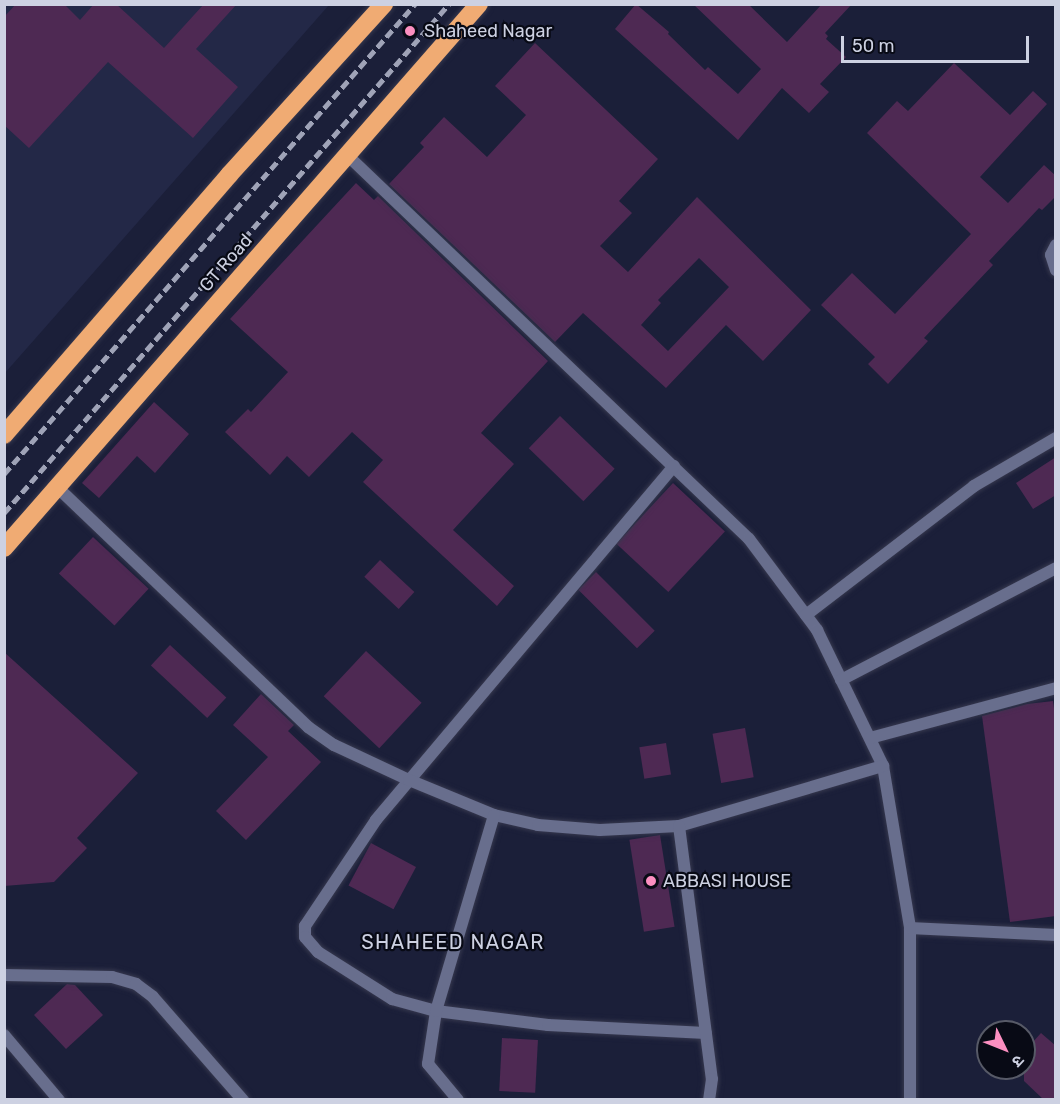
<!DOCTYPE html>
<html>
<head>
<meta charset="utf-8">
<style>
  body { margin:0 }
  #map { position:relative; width:1060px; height:1104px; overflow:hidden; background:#1b1f39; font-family:Rubik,"Noto Sans Devanagari",sans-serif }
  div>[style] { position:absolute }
  .built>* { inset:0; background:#232847 }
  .building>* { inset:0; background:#4e2953; transform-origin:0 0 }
  .roads { filter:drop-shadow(0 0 2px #36384e) drop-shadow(0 0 2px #36384e) }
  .street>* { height:12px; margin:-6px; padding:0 6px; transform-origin:6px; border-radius:6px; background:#686e8d }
  .highway>* { height:18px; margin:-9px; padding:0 9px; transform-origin:9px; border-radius:9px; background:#f0ab73 }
  .rail>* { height:4.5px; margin-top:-2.25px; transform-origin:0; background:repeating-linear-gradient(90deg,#9fa3b7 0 9px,transparent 0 13.5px) }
  .dots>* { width:16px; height:16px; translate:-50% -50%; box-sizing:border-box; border:3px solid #080a15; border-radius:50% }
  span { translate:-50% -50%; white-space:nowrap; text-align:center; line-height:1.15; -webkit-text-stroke:4.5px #080a15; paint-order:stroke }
  .poi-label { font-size:18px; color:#cdd1e2 }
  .left { translate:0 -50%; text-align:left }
  .street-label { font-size:18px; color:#cdd1e2 }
  .neighbourhood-label { font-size:20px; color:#cdd1e2; letter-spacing:1.5px }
  .frame { position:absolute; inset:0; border:6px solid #cdd1e2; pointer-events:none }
  .north { position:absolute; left:976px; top:1020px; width:60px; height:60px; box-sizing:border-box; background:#080a15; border:2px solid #575a67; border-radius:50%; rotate:133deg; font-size:16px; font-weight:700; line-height:24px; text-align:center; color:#cdd1e2 }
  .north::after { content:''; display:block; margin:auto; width:21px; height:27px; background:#fc8fc1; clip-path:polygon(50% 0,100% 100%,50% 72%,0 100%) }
  .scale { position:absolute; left:841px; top:36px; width:188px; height:27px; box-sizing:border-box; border:3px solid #cdd1e2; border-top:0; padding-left:8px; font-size:18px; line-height:21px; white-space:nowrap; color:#cdd1e2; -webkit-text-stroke:4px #080a15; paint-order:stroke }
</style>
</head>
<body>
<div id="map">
  <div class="built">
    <div style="clip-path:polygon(5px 5px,329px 5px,5px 373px)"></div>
  </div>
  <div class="building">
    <div style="clip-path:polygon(16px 4px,64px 4px,80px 20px,94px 4px,116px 4px,164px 48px,204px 4px,237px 4px,196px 49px,238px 87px,193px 138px,108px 62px,29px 148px,4px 125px,4px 17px)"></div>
    <div style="clip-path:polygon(636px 4px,669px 32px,668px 34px,705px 70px,708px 67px,738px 94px,761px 69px,693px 4px,748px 4px,787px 42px,822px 4px,852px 4px,825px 33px,828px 36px,826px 39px,846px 57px,820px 84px,829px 92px,809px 113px,782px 88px,738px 140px,615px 29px)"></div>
    <div style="clip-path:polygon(evenodd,535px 43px,658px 159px,619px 201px,632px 213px,600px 246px,628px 272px,697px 197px,811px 310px,763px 361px,726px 325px,666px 388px,583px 313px,555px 342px,389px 184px,424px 147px,420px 143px,444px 117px,487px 157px,526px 115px,495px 86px,535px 43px,699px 258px,729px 287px,668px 351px,641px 325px,661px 303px,658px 300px,699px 258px)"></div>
    <div style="clip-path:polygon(954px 63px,1010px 115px,1033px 91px,1047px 104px,980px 177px,1008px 203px,1044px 165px,1056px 176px,1056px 196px,1042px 210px,1039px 208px,989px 261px,993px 265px,924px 338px,928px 341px,888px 384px,868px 364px,875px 357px,821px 305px,852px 273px,895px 314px,971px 234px,867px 133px,897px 101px,908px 111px)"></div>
    <div style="clip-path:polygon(356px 183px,374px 200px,378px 196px,548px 361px,481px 433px,514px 464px,453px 530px,514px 586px,497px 606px,363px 482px,383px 460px,352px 432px,309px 477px,287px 456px,270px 475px,225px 432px,248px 409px,251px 412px,288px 372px,230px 319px)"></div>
    <div style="clip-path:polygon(154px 402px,189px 434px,155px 473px,137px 456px,99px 498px,82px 483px)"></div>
    <div style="left:560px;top:416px;width:76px;height:45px;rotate:44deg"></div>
    <div style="clip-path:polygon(1056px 457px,1056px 495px,1033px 509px,1016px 483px)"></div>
    <div style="left:673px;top:483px;width:71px;height:83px;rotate:43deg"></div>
    <div style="left:93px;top:537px;width:76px;height:50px;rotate:43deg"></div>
    <div style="left:380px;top:560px;width:47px;height:23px;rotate:43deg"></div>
    <div style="left:596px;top:572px;width:83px;height:25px;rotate:45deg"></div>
    <div style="left:170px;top:645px;width:77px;height:28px;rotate:43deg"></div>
    <div style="left:366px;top:651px;width:76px;height:62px;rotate:43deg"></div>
    <div style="clip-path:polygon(4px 652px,138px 773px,77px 838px,87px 848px,54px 882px,4px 886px)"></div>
    <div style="clip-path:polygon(261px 694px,294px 725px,288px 731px,321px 762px,246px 840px,216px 811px,268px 757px,233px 725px)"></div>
    <div style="clip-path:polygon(1053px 701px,1056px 723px,1056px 916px,1010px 922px,982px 716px,1027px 704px)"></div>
    <div style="left:745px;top:728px;width:50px;height:33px;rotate:80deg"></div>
    <div style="left:666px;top:743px;width:32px;height:27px;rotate:81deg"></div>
    <div style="left:660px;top:835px;width:93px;height:31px;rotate:81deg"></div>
    <div style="left:371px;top:843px;width:51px;height:48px;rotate:28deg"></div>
    <div style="clip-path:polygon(67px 984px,75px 985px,103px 1015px,66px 1049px,34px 1015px)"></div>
    <div style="clip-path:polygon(1041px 1033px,1056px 1046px,1056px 1100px,1044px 1100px,1024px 1081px,1024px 1052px)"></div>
    <div style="left:502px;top:1038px;width:36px;height:53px;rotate:3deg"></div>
  </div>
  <div class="roads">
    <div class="street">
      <div style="left:346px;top:154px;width:557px;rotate:43.69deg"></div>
      <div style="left:749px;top:539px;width:114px;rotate:53.2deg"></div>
      <div style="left:817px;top:630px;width:151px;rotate:64.1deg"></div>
      <div style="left:883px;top:766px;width:164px;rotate:80.5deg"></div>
      <div style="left:910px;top:928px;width:172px;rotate:90deg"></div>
      <div style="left:1056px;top:245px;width:11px;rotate:117deg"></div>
      <div style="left:1051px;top:255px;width:16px;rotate:72deg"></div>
      <div style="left:674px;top:466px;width:463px;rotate:130.1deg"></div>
      <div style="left:376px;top:820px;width:128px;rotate:123.8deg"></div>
      <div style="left:305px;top:926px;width:11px;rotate:90deg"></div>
      <div style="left:305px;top:937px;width:20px;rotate:49deg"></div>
      <div style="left:318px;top:952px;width:88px;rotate:32.4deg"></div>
      <div style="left:392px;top:999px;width:46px;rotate:15.3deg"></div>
      <div style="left:436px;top:1011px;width:113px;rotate:7.1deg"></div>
      <div style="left:548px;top:1025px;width:158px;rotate:2.9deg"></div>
      <div style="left:57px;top:487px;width:347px;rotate:43.7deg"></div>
      <div style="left:308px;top:727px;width:32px;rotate:35deg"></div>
      <div style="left:334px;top:745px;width:83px;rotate:25deg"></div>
      <div style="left:409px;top:780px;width:92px;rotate:22.4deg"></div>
      <div style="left:494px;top:815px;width:45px;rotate:12.8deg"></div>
      <div style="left:538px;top:825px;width:62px;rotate:4.6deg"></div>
      <div style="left:600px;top:830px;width:79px;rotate:-2.9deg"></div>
      <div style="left:679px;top:826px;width:213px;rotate:-16.4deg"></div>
      <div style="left:806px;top:615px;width:212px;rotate:-37.5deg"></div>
      <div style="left:974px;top:486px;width:95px;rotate:-30.3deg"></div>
      <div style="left:841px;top:680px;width:242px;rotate:-27.5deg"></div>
      <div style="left:870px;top:738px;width:193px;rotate:-15deg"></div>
      <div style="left:679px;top:826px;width:255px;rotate:82.6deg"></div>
      <div style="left:712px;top:1079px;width:21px;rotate:98deg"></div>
      <div style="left:910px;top:928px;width:146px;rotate:2.7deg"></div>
      <div style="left:4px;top:975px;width:108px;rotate:1.1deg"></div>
      <div style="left:112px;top:977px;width:25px;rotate:16deg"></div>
      <div style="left:136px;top:984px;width:21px;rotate:37deg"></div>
      <div style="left:153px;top:997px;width:137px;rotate:48.9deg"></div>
      <div style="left:4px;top:1035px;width:85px;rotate:49.8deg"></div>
      <div style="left:458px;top:1100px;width:47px;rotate:-129.8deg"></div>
      <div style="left:428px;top:1064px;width:54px;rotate:-81.4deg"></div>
      <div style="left:436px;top:1011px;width:204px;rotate:-73.5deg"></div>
    </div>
    <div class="highway">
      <div style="left:4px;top:435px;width:344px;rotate:-49.1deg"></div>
      <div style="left:229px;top:175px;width:231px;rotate:-47.8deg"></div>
      <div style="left:4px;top:548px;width:722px;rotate:-48.87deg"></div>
    </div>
  </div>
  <div class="rail">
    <div style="left:4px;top:474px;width:624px;rotate:-48.83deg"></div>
    <div style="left:4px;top:513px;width:676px;rotate:-48.84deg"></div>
  </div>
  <div class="dots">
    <div style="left:410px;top:31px;background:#fc8fc1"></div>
    <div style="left:651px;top:881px;background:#fc8fc1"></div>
  </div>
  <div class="poi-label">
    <span class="left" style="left:424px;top:31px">Shaheed Nagar</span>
    <span class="left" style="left:663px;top:881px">ABBASI HOUSE</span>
  </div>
  <div class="street-label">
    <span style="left:226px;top:263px;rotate:-49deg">GT Road</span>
  </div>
  <div class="neighbourhood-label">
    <span style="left:453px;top:942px">SHAHEED NAGAR</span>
  </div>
  <div class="frame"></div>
  <div class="north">उ</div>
  <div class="scale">50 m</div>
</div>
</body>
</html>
